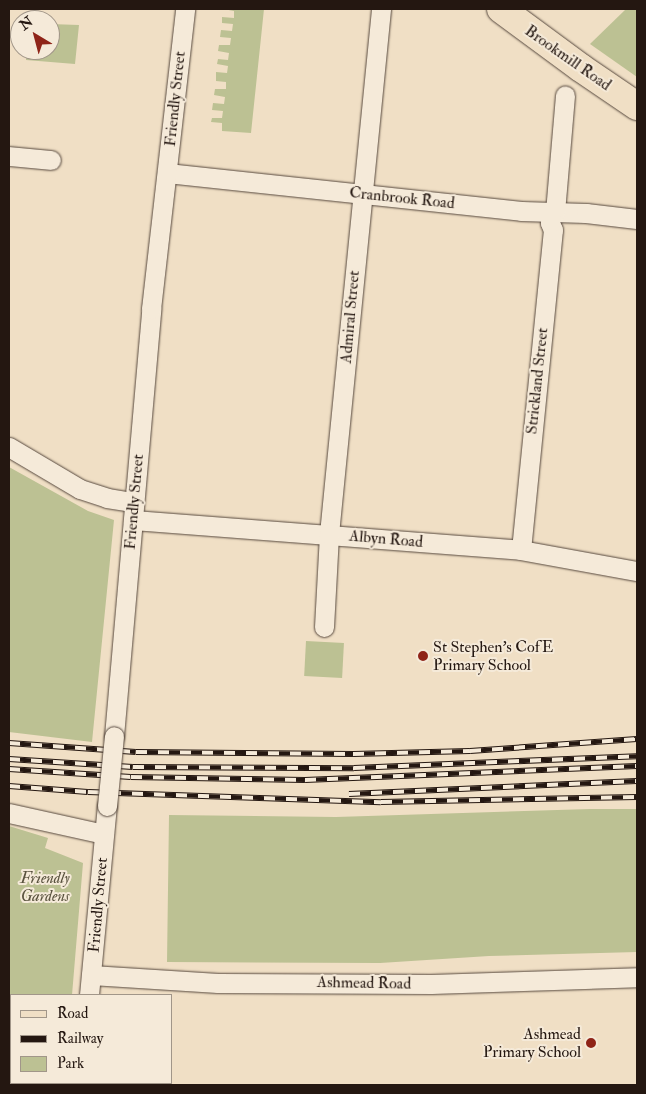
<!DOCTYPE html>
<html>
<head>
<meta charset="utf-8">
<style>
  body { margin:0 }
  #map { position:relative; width:646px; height:1094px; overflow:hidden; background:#f0dfc5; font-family:"IM FELL Double Pica",serif }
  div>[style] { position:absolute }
  .green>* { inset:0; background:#bcc193; transform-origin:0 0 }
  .roads { filter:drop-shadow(0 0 1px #57493e) drop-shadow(0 0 1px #57493e) }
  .street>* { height:19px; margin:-9.5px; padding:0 9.5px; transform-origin:9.5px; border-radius:9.5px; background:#f5ead9 }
  .primary>* { height:28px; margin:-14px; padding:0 14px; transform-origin:14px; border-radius:14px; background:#f0dfc5 }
  .rail>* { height:5.5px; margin-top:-2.75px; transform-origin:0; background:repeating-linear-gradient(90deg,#f5ead9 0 11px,#241711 0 22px); box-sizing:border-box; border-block:1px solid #241711 }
  .bridges { filter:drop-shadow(0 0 1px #57493e) drop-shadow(0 0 1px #57493e) }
  .street-bridge>* { height:19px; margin:-9.5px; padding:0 9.5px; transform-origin:9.5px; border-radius:9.5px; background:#f5ead9 }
  .dots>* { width:14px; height:14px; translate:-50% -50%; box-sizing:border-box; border:2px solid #f5ead9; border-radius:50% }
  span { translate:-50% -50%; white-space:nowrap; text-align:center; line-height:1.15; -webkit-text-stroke:4px #f5ead9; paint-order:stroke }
  .street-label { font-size:16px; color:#241711 }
  .poi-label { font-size:16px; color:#241711 }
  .left { translate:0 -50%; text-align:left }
  .right { translate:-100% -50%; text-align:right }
  .park-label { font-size:16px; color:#59523e; font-style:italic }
  .frame { position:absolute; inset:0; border:10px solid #241711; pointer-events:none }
  .legend { position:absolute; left:10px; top:994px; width:162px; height:90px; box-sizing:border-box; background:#f5ead9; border:1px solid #a19689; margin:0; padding:6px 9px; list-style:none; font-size:15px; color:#241711 }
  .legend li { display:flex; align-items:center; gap:10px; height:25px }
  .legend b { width:25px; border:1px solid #a19689 }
  .north { position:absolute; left:10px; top:10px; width:50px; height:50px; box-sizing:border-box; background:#f5ead9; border:1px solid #a19689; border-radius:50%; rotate:323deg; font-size:14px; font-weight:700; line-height:20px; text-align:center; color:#241711 }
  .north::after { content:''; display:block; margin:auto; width:18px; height:22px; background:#8f2418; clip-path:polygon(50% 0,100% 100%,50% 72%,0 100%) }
</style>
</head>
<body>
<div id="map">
  <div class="green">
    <div style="clip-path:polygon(223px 9px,264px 9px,251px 133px,222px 131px,222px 123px,211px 122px,212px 118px,222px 118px,223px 111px,212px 110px,213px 103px,224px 104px,225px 97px,214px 95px,215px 89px,226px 89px,226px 82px,216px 81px,216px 72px,227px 73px,228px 66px,217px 64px,218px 59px,228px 60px,229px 53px,218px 51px,219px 45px,230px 45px,231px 38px,220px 37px,221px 30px,232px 31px,233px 24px,222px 23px,222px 17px,234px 18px,234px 11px)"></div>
    <div style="clip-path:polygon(626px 9px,637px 9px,637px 77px,590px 44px)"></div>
    <div style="clip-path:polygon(50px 24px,79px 25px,75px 64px,26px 60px,27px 50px,50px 50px)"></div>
    <div style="clip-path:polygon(9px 467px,88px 511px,114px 520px,92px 742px,9px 732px)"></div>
    <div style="left:306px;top:641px;width:38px;height:35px;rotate:3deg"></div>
    <div style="clip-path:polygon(590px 809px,637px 809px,637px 952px,489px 956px,380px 963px,167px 962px,169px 815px,336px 817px)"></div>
    <div style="clip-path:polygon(9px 826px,48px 838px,45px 848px,83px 863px,72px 995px,11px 995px,11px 1083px,64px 1083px,64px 1085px,9px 1085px)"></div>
  </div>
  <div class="roads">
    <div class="street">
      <div style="left:9px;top:156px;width:42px;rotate:5.4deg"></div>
      <div style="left:167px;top:173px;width:356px;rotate:6.1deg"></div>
      <div style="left:521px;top:211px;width:65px;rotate:1.8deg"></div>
      <div style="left:586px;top:213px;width:51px;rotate:6.7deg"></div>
      <div style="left:555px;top:212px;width:117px;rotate:-85.1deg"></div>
      <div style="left:9px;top:447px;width:82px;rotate:30.6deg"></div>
      <div style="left:80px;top:489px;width:28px;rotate:18deg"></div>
      <div style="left:107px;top:498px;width:26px;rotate:9deg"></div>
      <div style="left:133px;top:520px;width:389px;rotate:4.4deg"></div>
      <div style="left:521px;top:550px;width:118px;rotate:10.3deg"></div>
      <div style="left:521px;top:550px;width:322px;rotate:-84.3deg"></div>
      <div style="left:553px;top:230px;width:8px;rotate:-113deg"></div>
      <div style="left:550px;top:223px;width:11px;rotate:-85deg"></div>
      <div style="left:324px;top:627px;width:93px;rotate:-86.9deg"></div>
      <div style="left:329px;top:534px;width:528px;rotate:-84.34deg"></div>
      <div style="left:114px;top:736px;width:429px;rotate:-85deg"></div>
      <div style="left:151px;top:309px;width:302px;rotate:-83.5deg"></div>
      <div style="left:9px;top:813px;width:97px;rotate:12.5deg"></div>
      <div style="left:91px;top:975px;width:127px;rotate:3.6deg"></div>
      <div style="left:218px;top:983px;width:213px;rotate:0.3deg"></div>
      <div style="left:431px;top:984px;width:206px;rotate:-1.9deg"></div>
      <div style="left:89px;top:995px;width:190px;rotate:-84.6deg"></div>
      <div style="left:130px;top:1083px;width:17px;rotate:7deg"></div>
      <div style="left:80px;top:1085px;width:2px;rotate:-90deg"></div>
    </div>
    <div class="primary">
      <div style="left:501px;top:9px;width:99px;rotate:36.4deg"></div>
      <div style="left:581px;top:68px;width:68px;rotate:34.2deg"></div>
    </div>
  </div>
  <div class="rail">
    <div style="left:9px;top:743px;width:127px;rotate:4.1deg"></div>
    <div style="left:136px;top:752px;width:217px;rotate:0.5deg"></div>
    <div style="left:353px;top:754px;width:117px;rotate:-1.5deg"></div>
    <div style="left:470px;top:751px;width:167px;rotate:-4.1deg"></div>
    <div style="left:9px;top:759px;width:124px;rotate:3.7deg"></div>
    <div style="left:133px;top:767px;width:221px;rotate:0.3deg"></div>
    <div style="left:354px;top:768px;width:283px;rotate:-2.4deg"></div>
    <div style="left:9px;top:769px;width:122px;rotate:3.8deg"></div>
    <div style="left:131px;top:777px;width:174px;rotate:1deg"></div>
    <div style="left:305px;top:780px;width:332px;rotate:-2.4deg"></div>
    <div style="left:9px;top:786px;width:79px;rotate:4.3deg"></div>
    <div style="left:88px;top:792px;width:293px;rotate:2deg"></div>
    <div style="left:381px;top:802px;width:256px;rotate:-1.1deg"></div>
    <div style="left:349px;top:794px;width:288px;rotate:-2.6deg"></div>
  </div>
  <div class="bridges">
    <div class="street-bridge">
      <div style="left:107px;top:806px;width:70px;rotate:-84.3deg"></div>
    </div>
  </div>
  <div class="dots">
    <div style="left:423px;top:656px;background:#8f2418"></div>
    <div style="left:591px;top:1043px;background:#8f2418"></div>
  </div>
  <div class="street-label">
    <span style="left:568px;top:58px;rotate:35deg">Brookmill Road</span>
    <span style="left:175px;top:99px;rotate:-84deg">Friendly Street</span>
    <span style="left:402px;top:198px;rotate:6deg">Cranbrook Road</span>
    <span style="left:350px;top:317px;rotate:-85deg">Admiral Street</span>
    <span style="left:537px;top:381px;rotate:-84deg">Strickland Street</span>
    <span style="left:134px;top:502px;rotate:-85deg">Friendly Street</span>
    <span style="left:386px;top:539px;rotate:5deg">Albyn Road</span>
    <span style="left:98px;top:905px;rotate:-85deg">Friendly Street</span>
    <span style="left:364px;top:983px;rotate:1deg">Ashmead Road</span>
  </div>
  <div class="poi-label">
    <span class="left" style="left:433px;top:656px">St Stephen's CofE<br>Primary School</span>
    <span class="right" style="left:581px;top:1043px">Ashmead<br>Primary School</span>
  </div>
  <div class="park-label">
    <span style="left:45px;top:887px">Friendly<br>Gardens</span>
  </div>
  <div class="frame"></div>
  <ul class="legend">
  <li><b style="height:6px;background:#f0dfc5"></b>Road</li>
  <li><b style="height:6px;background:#241711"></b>Railway</li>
  <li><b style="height:14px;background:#bcc193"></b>Park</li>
  </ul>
  <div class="north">N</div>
</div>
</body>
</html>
